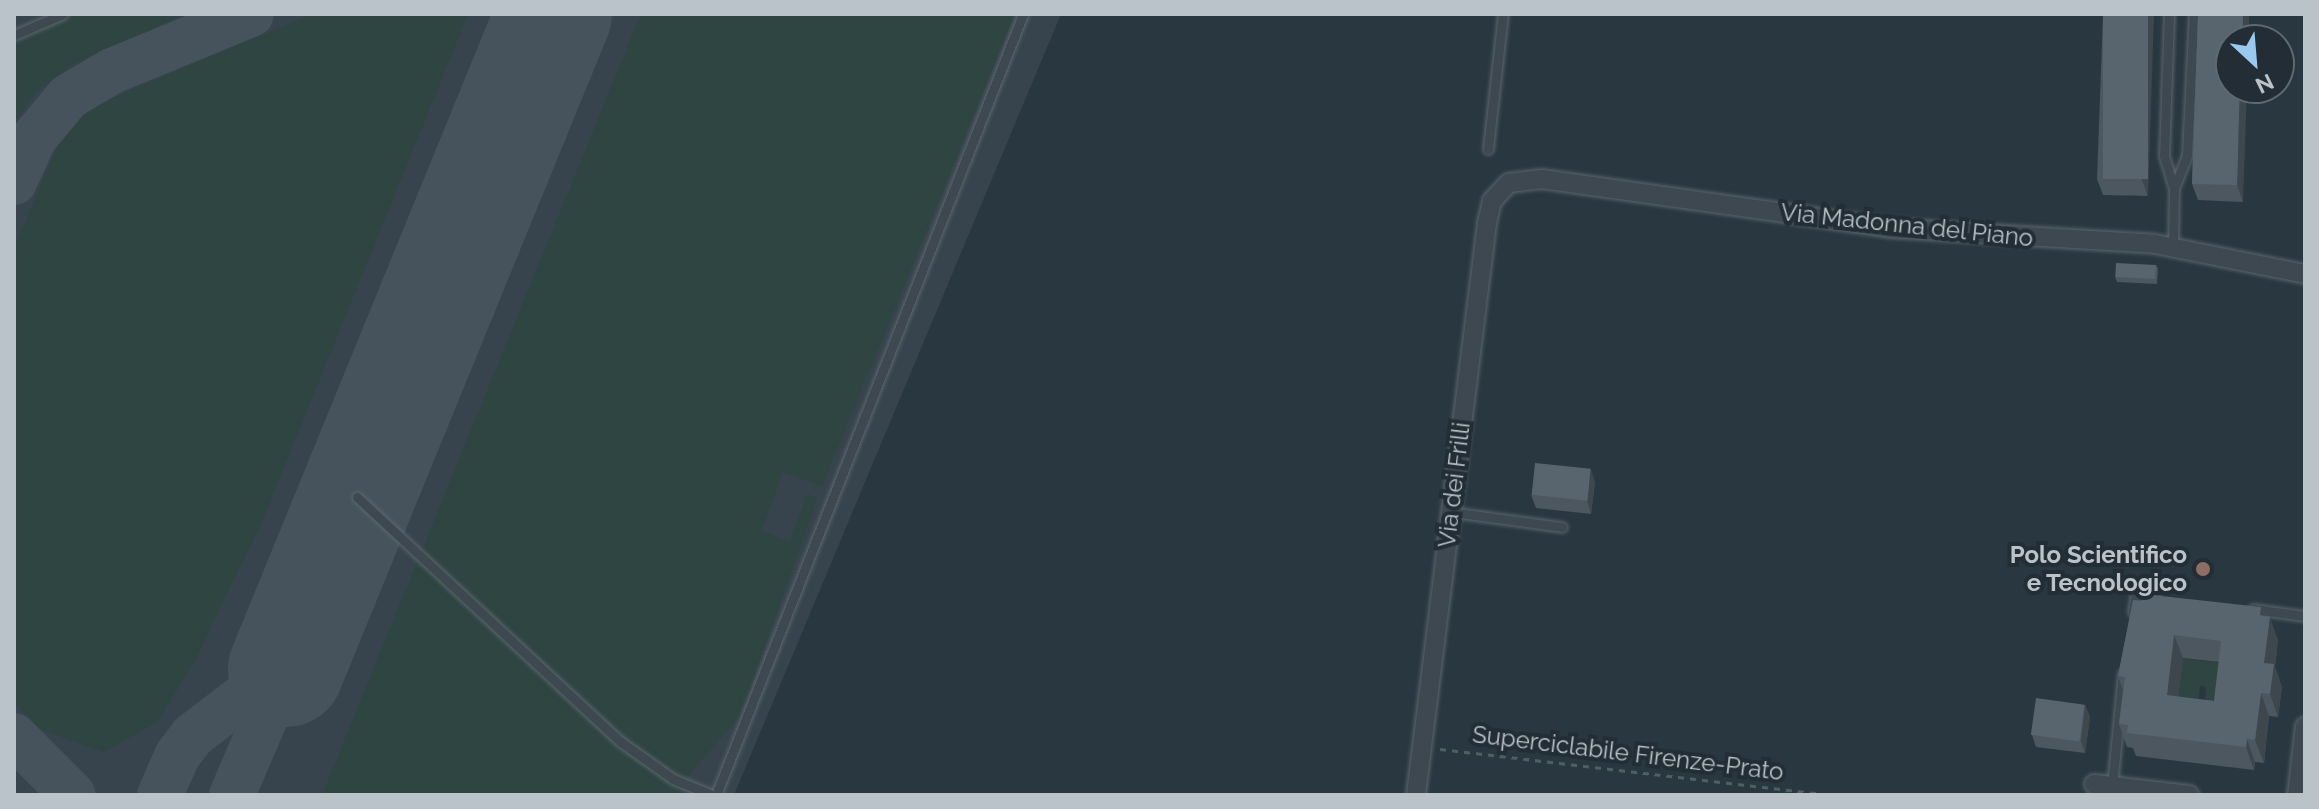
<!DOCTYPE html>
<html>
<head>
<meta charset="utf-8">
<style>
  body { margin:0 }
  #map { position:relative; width:2319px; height:809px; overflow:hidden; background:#293740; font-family:Raleway,sans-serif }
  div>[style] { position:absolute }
  .airport>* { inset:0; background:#37444d }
  .green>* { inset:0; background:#2e4542 }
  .taxiway>* { height:46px; margin:-23px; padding:0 23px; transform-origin:23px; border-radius:23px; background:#46535c }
  .runway>* { height:116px; margin:-58px; padding:0 58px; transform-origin:58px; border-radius:58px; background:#46535c }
  .path>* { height:3px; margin-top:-1.5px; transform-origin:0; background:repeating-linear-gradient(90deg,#4d6160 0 6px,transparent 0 12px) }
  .roads { filter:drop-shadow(0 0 2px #5b666d) drop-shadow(0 0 2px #5b666d) }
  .lane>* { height:9px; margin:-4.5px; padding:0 4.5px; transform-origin:4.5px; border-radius:4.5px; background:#3d4850 }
  .street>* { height:18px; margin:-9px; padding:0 9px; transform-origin:9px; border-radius:9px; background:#3d4850 }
  .wall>* { inset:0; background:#4c575f }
  .shaded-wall>* { inset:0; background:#3e474e; transform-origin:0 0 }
  .building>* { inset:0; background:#58656f; transform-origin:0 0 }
  .dots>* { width:22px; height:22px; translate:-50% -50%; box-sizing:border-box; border:4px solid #222d35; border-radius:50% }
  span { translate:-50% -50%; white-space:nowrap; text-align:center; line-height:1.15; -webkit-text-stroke:8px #222d35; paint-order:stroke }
  .street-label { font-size:24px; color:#bac3ca }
  .poi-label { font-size:24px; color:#bac3ca; font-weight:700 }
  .right { translate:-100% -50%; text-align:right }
  .frame { position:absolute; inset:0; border:16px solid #bac3ca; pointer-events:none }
  .north { position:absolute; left:2215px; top:24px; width:80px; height:80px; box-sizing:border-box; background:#222d35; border:2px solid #5f6971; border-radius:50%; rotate:154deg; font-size:22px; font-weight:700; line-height:32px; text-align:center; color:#bac3ca }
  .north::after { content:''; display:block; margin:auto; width:28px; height:36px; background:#9ac9ef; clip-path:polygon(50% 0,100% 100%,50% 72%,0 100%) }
</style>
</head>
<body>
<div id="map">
  <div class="airport">
    <div style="clip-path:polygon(14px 14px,1061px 14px,734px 795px,14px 795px)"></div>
  </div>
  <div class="green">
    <div style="clip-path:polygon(77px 14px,185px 14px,72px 65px,37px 91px,14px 123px,14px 41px)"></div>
    <div style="clip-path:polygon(312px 14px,468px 14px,260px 526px,194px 662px,157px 722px,104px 752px,39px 729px,14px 702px,14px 248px,59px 143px,84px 110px)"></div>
    <div style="clip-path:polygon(641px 14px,1015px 14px,822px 486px,783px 472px,761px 531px,790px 541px,807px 494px,817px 498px,741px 715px,690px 773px,679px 795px,322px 795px)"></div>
    <div style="clip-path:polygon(2162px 656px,2250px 666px,2224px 710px,2204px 708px,2206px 687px,2200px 686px,2198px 708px,2177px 706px,2181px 670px)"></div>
  </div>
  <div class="taxiway">
    <div style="left:521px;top:14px;width:62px;rotate:82.5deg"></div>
    <div style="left:14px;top:182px;width:48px;rotate:-65.6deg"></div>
    <div style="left:34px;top:138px;width:53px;rotate:-50.3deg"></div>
    <div style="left:68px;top:97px;width:51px;rotate:-30.6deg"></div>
    <div style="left:112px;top:71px;width:150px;rotate:-22.3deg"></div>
    <div style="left:14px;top:736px;width:83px;rotate:45deg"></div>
    <div style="left:160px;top:795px;width:43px;rotate:-66.4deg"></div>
    <div style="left:177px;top:756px;width:25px;rotate:-53deg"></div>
    <div style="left:192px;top:736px;width:102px;rotate:-37.4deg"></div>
    <div style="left:273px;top:674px;width:88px;rotate:-60.8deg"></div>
    <div style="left:232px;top:795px;width:137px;rotate:-66.8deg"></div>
  </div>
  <div class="runway">
    <div style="left:286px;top:669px;width:708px;rotate:-67.75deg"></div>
  </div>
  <div class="path">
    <div style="left:1440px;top:749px;width:392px;rotate:6.7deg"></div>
  </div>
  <div class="roads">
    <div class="lane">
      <div style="left:2169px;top:14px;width:142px;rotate:92deg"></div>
      <div style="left:2164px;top:156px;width:34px;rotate:73deg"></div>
      <div style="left:2174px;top:188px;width:60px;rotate:91deg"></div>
      <div style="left:14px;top:35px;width:53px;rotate:-23.2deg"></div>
      <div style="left:1488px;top:149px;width:136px;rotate:-83.7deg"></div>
      <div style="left:2174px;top:188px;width:35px;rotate:-68deg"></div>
      <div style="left:2187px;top:155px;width:141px;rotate:-87.2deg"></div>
      <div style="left:357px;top:497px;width:360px;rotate:42.9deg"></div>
      <div style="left:621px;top:742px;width:64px;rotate:35.4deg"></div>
      <div style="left:673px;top:779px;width:42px;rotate:22.3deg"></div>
      <div style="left:1451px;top:512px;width:112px;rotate:7.7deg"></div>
      <div style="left:2253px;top:609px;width:52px;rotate:7.7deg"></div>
      <div style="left:2133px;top:612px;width:18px;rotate:-81deg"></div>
      <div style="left:2136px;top:594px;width:19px;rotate:9deg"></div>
      <div style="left:2112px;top:786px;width:113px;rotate:-84.4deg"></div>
      <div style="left:716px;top:795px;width:839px;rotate:-68.54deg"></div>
    </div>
    <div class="street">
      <div style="left:2094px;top:784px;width:96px;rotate:6.6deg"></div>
      <div style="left:1416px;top:795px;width:576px;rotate:-82.92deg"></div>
      <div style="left:1487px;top:223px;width:23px;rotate:-77deg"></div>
      <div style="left:1492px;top:201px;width:25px;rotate:-47deg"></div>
      <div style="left:1509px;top:183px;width:33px;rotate:-7deg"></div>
      <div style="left:1542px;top:179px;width:350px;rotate:8deg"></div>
      <div style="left:1889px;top:228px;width:266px;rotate:3.4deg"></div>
      <div style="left:2155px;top:244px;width:153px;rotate:11.3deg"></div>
      <div style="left:2297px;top:795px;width:69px;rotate:-83.4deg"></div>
    </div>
  </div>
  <div class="wall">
    <div style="clip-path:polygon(2103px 14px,2148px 196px,2103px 195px,2097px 179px)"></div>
    <div style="clip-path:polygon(2198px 14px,2249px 14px,2248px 40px,2231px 40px,2243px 202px,2198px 200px,2192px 184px)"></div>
    <div style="clip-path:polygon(2156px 265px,2158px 269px,2157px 284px,2117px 282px,2115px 277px)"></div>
    <div style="clip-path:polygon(1595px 482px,1591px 514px,1536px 508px,1531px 495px)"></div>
    <div style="clip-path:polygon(evenodd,2133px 600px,2261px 607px,2265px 616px,2278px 640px,2275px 667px,2282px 687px,2278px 717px,2269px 716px,2264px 763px,2255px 762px,2254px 770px,2136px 756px,2133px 748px,2127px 747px,2119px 724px,2123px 690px,2118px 676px,2133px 600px,2183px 658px,2219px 662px,2214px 701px,2178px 697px,2183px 658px)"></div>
    <div style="clip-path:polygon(2085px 705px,2090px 717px,2085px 753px,2036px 747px,2032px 735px)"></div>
  </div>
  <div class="shaded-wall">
    <div style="clip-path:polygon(2148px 14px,2154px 14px,2148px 196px,2142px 180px)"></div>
    <div style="left:2243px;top:14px;width:6px;height:26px"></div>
    <div style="clip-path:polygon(2240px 88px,2247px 88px,2243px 202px,2237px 185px)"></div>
    <div style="clip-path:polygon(1591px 469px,1595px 482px,1591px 514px,1587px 501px)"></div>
    <div style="clip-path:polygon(2261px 607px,2269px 627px,2270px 617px,2278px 640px,2275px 667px,2282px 687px,2278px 717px,2270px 694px,2264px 663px,2260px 615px)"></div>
    <div style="clip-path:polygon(2174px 635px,2183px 658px,2175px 718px,2167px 695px)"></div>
    <div style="clip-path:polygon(2261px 693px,2269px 716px,2264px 763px,2255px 740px)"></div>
    <div style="clip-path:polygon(2085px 705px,2090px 717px,2085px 753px,2081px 741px)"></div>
    <div style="clip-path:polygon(2247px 739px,2255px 762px,2254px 770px,2246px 747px)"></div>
  </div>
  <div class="building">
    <div style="left:2103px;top:14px;width:45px;height:165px"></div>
    <div style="clip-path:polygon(2198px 14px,2243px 14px,2242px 40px,2231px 40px,2231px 88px,2240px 88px,2237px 185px,2192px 184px)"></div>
    <div style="left:2116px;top:263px;width:40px;height:14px;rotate:3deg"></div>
    <div style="left:1535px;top:463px;width:56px;height:32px;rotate:6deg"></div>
    <div style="clip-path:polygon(evenodd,2143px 594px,2261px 607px,2260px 615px,2270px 617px,2264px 663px,2274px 664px,2270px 694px,2261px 693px,2255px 740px,2247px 739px,2246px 747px,2127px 733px,2128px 725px,2119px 724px,2125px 677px,2118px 676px,2133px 600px,2142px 601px,2143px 594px,2174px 635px,2221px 641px,2214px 701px,2167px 695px,2174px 635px)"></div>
    <div style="left:2036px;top:698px;width:49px;height:37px;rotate:8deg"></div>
  </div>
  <div class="dots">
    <div style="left:2203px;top:569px;background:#8d6e63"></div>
  </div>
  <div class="street-label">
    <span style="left:1907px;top:225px;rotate:6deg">Via Madonna del Piano</span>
    <span style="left:1454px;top:485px;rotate:-83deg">Via dei Frilli</span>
    <span style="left:1628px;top:753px;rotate:7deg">Superciclabile Firenze-Prato</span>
  </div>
  <div class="poi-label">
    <span class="right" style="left:2187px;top:569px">Polo Scientifico<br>e Tecnologico</span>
  </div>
  <div class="frame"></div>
  <div class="north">N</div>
</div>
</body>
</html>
